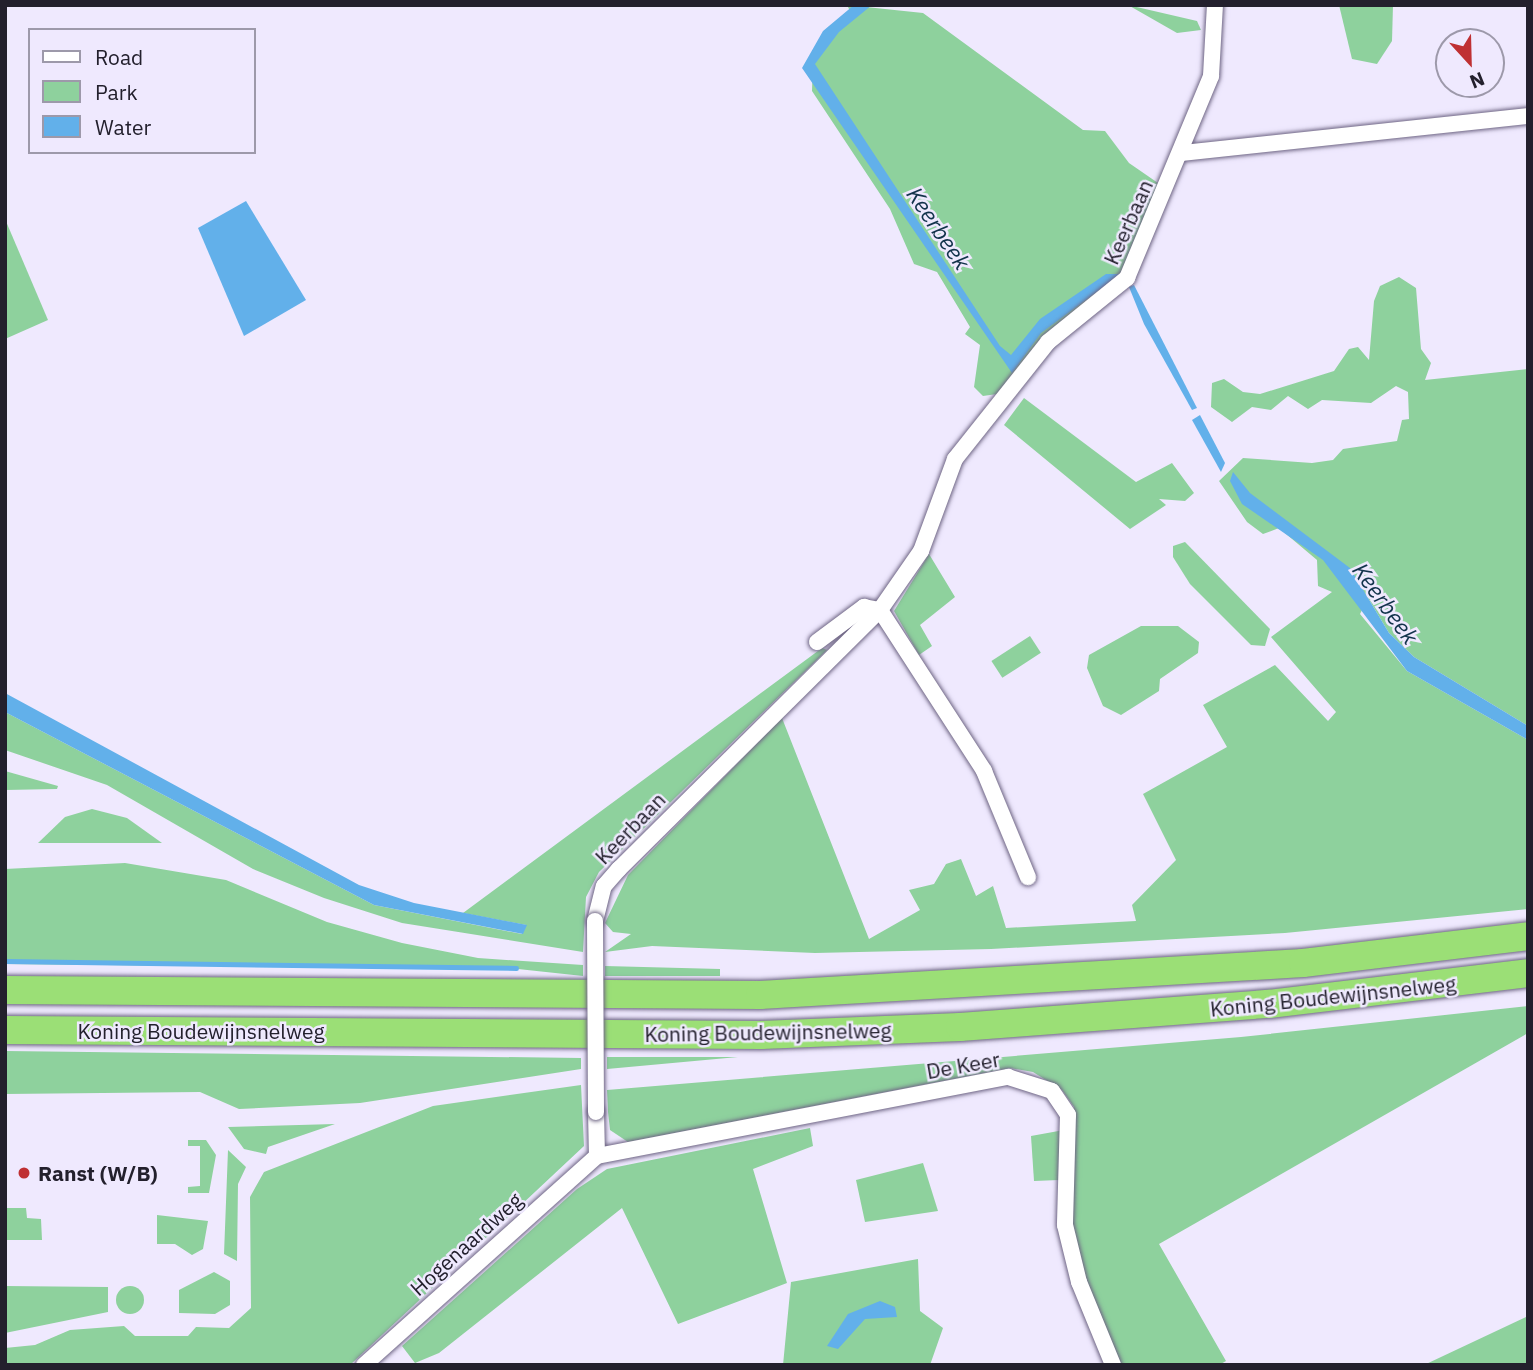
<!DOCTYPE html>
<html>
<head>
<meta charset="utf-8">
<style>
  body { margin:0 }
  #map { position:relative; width:1533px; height:1370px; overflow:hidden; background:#efe9fe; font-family:"IBM Plex Sans",sans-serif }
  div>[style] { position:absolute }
  .green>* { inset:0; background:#8ed19d; transform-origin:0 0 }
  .round { border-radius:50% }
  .water>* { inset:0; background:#62b0ea }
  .stream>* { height:4.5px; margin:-2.25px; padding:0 2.25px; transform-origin:2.25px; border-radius:2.25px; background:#62b0ea }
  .roads { filter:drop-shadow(0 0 2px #6e6584) drop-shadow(0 0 2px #6e6584) }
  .minor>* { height:16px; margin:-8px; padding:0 8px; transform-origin:8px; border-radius:8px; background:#fff }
  .motorway>* { height:28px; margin:-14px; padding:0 14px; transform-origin:14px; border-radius:14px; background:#9bdf76 }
  .bridges { filter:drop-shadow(0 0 2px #6e6584) drop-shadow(0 0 2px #6e6584) }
  .minor-bridge>* { height:16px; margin:-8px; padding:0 8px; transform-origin:8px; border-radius:8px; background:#fff }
  .dots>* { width:19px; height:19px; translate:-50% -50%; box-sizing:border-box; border:4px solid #efe9fe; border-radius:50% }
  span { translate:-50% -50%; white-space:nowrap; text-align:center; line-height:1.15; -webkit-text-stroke:5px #efe9fe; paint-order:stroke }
  .street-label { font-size:21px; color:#23202d }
  .poi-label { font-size:21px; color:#23202d; font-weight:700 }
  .left { translate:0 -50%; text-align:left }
  .water-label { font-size:23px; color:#12334b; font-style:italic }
  .frame { position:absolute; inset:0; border:7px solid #23202d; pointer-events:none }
  .legend { position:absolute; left:28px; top:28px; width:228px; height:126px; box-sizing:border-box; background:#efe9fe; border:2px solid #9d99aa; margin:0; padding:9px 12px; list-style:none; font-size:21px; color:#23202d }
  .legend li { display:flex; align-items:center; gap:14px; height:35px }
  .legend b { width:35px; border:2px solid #9d99aa }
  .north { position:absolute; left:1435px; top:28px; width:70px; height:70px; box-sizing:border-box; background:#efe9fe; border:2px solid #9d99aa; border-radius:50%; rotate:158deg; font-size:19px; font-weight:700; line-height:28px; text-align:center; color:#23202d }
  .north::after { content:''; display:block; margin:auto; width:24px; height:32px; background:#bf3033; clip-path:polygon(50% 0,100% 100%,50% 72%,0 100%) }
</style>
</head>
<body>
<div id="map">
  <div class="green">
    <div style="clip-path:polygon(847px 5px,923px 13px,1083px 130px,1105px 131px,1129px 163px,1158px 183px,1120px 276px,1042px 337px,997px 394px,983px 396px,974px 387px,980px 345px,965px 334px,970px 327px,937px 272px,914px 264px,890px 209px,812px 91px,813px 60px,850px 11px)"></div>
    <div style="clip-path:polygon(1128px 5px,1197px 21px,1201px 30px,1177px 33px)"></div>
    <div style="clip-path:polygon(1339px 5px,1393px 5px,1392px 41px,1377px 64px,1352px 59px)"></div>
    <div style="clip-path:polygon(5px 219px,48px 320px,5px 339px)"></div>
    <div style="clip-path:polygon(1399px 277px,1416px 288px,1421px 349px,1431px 363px,1425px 380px,1528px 369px,1528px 726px,1414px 657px,1389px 633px,1368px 598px,1360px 614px,1407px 671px,1528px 740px,1528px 909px,1285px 933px,991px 949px,815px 953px,652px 946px,605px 952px,631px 934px,613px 932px,605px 923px,628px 875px,782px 718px,869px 939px,920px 910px,909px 890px,934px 884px,946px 864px,961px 859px,976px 896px,993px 886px,1006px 928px,1136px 921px,1132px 905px,1176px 860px,1143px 794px,1227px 747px,1203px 705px,1275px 665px,1328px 721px,1336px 712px,1271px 637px,1332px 592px,1318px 586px,1317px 560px,1279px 528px,1263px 534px,1247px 522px,1219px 481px,1243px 458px,1312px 463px,1333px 460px,1343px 449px,1397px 441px,1402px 420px,1409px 419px,1408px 392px,1396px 386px,1371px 403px,1322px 400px,1308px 409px,1288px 396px,1271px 410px,1252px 407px,1232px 422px,1211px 407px,1212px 383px,1224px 379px,1243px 392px,1260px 394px,1334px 371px,1349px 349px,1358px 347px,1369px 360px,1374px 301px,1380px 286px)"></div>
    <div style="clip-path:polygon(1024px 398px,1136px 482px,1172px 463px,1194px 493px,1185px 501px,1159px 499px,1166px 505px,1130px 529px,1004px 425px)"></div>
    <div style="clip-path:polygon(1185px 542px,1270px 629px,1265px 646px,1251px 645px,1190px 584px,1173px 557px,1173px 546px)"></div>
    <div style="clip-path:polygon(929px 554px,955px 597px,920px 625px,932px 646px,919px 655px,894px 611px)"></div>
    <div style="clip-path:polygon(1141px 626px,1178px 626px,1199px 642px,1198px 653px,1160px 679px,1159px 691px,1121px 715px,1103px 706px,1087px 668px,1089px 655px)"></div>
    <div style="left:1030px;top:636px;width:20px;height:46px;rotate:57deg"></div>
    <div style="clip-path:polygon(822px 648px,827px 650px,599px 872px,586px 897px,583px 952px,402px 923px,324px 898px,253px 869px,107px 785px,5px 750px,5px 712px,374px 905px,522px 934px,526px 925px,463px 913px)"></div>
    <div style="clip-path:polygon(5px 771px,58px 786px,57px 789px,5px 790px)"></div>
    <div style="clip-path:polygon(92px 809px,127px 818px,162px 843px,38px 843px,65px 817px)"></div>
    <div style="clip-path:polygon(125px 863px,226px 880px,327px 922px,402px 943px,478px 958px,583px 965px,583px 976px,518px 969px,5px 964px,5px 869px)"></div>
    <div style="clip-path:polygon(605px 966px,720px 969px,720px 976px,605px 976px)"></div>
    <div style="clip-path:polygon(1528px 1006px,1528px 1033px,1159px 1244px,1226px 1361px,1219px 1365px,1120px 1365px,1083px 1274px,1071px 1217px,1074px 1107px,1062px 1090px,1033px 1072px,1010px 1068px,628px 1142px,610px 1130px,608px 1112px,607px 1090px,1241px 1037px)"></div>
    <div style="clip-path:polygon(5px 1051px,581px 1058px,581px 1069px,360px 1103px,239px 1109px,200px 1092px,5px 1094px)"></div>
    <div style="clip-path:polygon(607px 1057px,738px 1057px,607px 1069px)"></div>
    <div style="clip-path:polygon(581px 1085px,584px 1146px,350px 1365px,5px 1365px,5px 1348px,35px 1345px,70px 1330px,124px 1326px,135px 1336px,188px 1336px,196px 1327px,229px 1328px,251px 1308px,250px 1197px,264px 1172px,433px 1106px)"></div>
    <div style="clip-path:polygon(335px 1124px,268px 1147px,266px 1154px,244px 1149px,228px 1127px)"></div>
    <div style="clip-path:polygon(810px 1128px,813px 1146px,753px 1169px,787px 1283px,678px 1324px,622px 1208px,439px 1353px,415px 1363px,402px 1346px,577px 1189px,607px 1169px)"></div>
    <div style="clip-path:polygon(1064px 1130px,1059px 1180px,1034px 1181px,1031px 1136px)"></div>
    <div style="clip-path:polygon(188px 1140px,206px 1140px,216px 1155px,209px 1193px,188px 1193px,188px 1187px,200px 1186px,200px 1146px,188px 1146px)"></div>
    <div style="clip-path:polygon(228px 1150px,246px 1167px,238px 1184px,237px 1261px,224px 1254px)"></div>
    <div style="clip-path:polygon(923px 1163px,938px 1211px,865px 1222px,856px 1180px)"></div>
    <div style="clip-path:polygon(5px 1208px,26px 1208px,27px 1218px,41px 1219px,42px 1240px,5px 1240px)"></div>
    <div style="clip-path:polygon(157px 1215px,208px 1221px,203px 1249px,192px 1255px,175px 1244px,157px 1244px)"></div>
    <div style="clip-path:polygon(918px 1259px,920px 1311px,943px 1328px,930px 1365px,783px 1365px,791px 1282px)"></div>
    <div style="clip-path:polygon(214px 1272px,230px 1281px,230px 1305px,215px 1314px,179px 1313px,179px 1290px)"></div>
    <div class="round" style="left:116px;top:1286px;width:28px;height:28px"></div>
    <div style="clip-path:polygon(5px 1286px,108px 1287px,108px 1312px,5px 1333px)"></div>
    <div style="clip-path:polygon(1528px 1316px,1528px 1365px,1424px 1365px)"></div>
  </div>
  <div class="water">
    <div style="clip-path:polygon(854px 5px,872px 5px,839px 32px,815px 64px,1000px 346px,1011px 355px,1040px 319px,1106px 274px,1121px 274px,1041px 333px,1012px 373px,802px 68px,823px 31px)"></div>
    <div style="clip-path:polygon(246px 201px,306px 300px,244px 336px,198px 228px)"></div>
    <div style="clip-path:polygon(1134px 285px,1197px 408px,1192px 410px,1144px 324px,1129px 287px)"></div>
    <div style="clip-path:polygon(1200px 415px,1225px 463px,1221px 472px,1192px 420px)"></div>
    <div style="clip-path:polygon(1233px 472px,1250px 493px,1350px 568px,1389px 633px,1414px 657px,1528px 726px,1528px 740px,1407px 671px,1323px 560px,1242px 504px,1230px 481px)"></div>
    <div style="clip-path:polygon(5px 693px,359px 885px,414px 903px,527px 925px,523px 934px,374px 905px,5px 712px)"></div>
    <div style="clip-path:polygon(880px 1301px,895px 1307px,897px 1317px,865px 1319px,838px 1349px,827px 1346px,848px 1314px)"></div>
  </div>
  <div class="stream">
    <div style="left:5px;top:961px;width:511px;rotate:0.78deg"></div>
  </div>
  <div class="roads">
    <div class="minor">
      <div style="left:1182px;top:153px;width:348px;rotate:-6.1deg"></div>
      <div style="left:880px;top:610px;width:192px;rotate:57.1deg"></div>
      <div style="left:984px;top:771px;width:115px;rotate:67.5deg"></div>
      <div style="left:817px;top:642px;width:59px;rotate:-36.7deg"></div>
      <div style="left:864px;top:607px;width:16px;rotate:11deg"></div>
      <div style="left:595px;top:921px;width:36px;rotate:-76deg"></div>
      <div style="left:604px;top:886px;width:23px;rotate:-49deg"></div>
      <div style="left:619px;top:869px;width:368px;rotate:-44.8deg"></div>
      <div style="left:880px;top:610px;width:72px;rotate:-55.2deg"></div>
      <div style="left:921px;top:551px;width:98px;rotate:-69.7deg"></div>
      <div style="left:955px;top:459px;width:149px;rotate:-51.5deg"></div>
      <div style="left:1048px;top:342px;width:102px;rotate:-39deg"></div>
      <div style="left:1127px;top:278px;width:219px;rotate:-67.4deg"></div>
      <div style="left:1211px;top:76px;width:71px;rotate:-86.8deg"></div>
      <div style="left:596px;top:1112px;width:44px;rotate:88.7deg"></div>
      <div style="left:364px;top:1365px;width:313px;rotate:-41.9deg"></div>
      <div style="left:597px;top:1156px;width:419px;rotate:-10.9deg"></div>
      <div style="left:1008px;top:1077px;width:46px;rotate:17.7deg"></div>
      <div style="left:1052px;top:1091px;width:29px;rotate:56deg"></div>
      <div style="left:1068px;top:1115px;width:110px;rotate:91.6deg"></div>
      <div style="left:1065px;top:1225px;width:59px;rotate:76.2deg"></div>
      <div style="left:1079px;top:1282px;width:90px;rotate:67.7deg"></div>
    </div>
    <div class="motorway">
      <div style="left:5px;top:990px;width:755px;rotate:0.38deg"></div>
      <div style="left:760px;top:995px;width:544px;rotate:-3.37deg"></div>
      <div style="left:1303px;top:963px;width:227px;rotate:-6.8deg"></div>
      <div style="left:5px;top:1030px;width:756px;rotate:0.38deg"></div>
      <div style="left:761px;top:1035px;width:199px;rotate:-2.3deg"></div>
      <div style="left:960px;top:1027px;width:310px;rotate:-4.3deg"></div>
      <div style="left:1269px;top:1004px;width:261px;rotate:-6.8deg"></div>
    </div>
  </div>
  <div class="bridges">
    <div class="minor-bridge">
      <div style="left:595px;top:921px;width:191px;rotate:89.7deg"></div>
    </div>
  </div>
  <div class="dots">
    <div style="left:24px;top:1173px;background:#bf3033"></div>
  </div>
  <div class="street-label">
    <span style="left:1128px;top:222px;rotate:-66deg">Keerbaan</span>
    <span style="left:630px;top:828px;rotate:-46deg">Keerbaan</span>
    <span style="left:1333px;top:996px;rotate:-6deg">Koning Boudewijnsnelweg</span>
    <span style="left:201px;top:1031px">Koning Boudewijnsnelweg</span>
    <span style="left:768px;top:1032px;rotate:-1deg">Koning Boudewijnsnelweg</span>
    <span style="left:963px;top:1065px;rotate:-10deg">De Keer</span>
    <span style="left:466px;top:1244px;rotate:-42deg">Hogenaardweg</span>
  </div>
  <div class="poi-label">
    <span class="left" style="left:38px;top:1173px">Ranst (W/B)</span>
  </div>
  <div class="water-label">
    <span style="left:939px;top:228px;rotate:56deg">Keerbeek</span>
    <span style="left:1386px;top:603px;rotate:54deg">Keerbeek</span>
  </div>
  <div class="frame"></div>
  <ul class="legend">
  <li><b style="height:9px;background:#fff"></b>Road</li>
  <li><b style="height:19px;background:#8ed19d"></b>Park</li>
  <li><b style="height:19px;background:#62b0ea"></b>Water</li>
  </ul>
  <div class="north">N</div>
</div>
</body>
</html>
